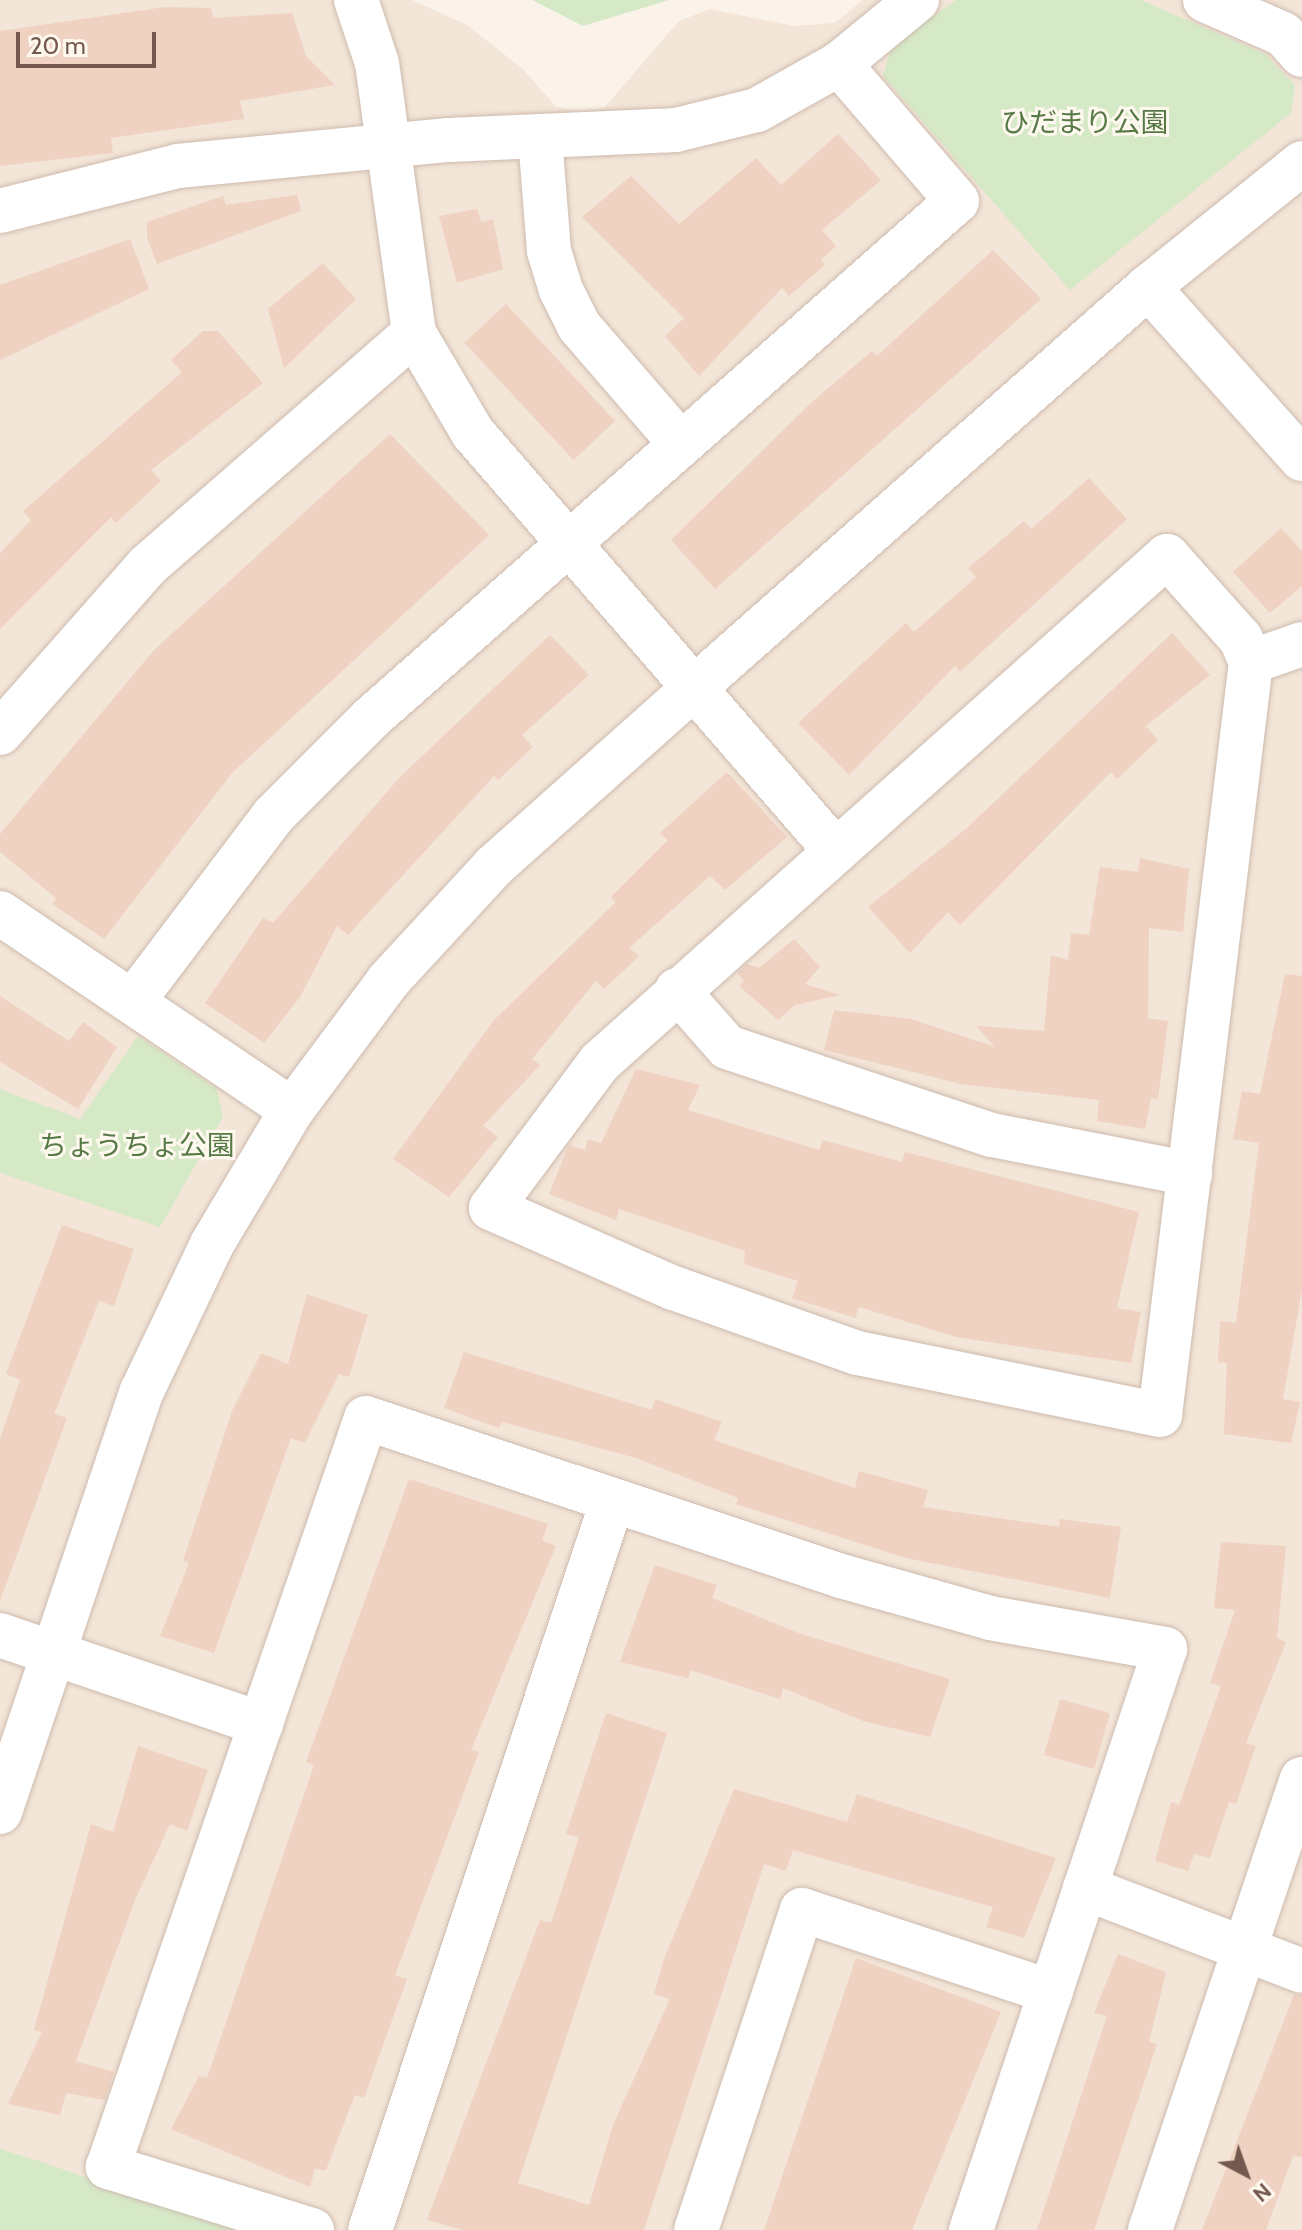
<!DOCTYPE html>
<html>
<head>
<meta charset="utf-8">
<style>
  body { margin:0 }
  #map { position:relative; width:1302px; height:2230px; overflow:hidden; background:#fbf3e9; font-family:Cabin,"Noto Sans JP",sans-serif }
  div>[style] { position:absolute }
  .residential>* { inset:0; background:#f3e5d7 }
  .green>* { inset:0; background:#d6e9c7 }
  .building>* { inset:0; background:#efd2c2; transform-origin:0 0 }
  .roads { filter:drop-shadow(0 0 2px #cdbbaf) drop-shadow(0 0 2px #cdbbaf) }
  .minor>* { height:44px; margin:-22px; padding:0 22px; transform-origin:22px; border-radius:22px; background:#fff }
  .tertiary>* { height:44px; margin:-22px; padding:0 22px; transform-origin:22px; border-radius:22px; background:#fff }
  span { translate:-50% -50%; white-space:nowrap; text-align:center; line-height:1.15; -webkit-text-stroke:6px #fef8ef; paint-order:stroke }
  .park-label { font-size:28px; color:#567946 }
  .north { position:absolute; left:1206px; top:2134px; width:80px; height:80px; -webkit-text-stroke:6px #fef8ef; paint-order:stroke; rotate:139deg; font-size:22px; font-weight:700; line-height:32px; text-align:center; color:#745a4e }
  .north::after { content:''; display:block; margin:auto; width:28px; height:36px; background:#745a4e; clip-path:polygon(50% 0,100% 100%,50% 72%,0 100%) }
  .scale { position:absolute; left:16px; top:32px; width:140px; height:36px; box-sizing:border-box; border:4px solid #745a4e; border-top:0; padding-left:10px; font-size:24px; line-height:28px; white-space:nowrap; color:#745a4e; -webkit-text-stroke:6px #fef8ef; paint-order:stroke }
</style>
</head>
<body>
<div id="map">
  <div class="residential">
    <div style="clip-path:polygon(0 0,412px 0,465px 24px,522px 68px,556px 107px,579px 111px,604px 108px,679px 21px,710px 9px,794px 26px,835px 23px,863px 0,1302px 0,1302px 2230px,0 2230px)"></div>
  </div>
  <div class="green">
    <div style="clip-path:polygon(532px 0,669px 0,583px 26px)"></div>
    <div style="clip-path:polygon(956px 0,1141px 0,1265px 54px,1295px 85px,1291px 113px,1070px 290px,883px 76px,892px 44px)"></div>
    <div style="clip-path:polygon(138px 1036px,217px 1089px,223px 1117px,160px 1227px,0 1173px,0 1089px,80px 1119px)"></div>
    <div style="clip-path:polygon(0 2149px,39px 2161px,237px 2230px,0 2230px)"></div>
  </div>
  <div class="building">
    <div style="clip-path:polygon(165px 7px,211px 8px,213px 18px,292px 13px,306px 56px,335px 85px,240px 101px,244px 119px,111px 138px,113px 153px,0 166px,0 31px)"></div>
    <div style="clip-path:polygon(838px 134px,881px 180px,822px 230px,836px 246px,821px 260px,825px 265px,789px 296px,782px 288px,699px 376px,665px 336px,684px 318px,582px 217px,631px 176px,679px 224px,756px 158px,781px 185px)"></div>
    <div style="clip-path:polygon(297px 195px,301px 211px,157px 264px,147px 238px,147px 222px,223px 196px,226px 205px)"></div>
    <div style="clip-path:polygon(477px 209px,481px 222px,493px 219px,503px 269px,457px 283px,439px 216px)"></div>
    <div style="clip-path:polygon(130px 239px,149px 289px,0 360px,0 285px)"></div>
    <div style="clip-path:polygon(993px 250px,1041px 299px,715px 589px,671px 540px,813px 401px,872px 351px,877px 356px)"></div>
    <div style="clip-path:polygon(323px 263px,356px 299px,284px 368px,268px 309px)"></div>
    <div style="left:506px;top:304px;width:160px;height:57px;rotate:47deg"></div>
    <div style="clip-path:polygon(203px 331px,218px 331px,263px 383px,151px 470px,161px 481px,116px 523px,111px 517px,0 629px,0 553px,31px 520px,23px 511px,182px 372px,171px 360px)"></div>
    <div style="clip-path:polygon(390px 434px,489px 535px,232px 773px,104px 939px,52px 904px,56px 898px,0 852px,0 834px,154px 650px)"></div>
    <div style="clip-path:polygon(1089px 478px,1127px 519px,960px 672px,955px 666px,849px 775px,798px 723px,906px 623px,914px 632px,976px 577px,968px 568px,1024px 521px,1031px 529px)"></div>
    <div style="clip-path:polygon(1281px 528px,1302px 551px,1302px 586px,1270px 613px,1233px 572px)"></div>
    <div style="clip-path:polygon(1172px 633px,1210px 675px,1146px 726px,1158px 740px,1117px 779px,1111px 772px,960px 925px,948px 912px,910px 953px,868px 907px,967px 828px)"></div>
    <div style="clip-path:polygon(550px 635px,589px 675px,522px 735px,533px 747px,498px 780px,494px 776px,348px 935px,337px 926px,300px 997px,264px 1043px,205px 1003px,263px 918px,273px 923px,400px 777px)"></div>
    <div style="clip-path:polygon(727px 772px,787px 837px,725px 890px,710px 876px,629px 948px,639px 956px,604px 989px,596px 981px,532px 1059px,540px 1065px,483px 1126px,498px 1137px,449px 1197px,393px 1159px,494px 1020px,616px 902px,611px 897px,668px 840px,660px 833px)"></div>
    <div style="clip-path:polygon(1140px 858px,1189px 869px,1183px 932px,1149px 928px,1148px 1018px,1168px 1021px,1158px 1099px,1151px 1098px,1145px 1129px,1097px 1121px,1099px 1100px,961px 1084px,824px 1050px,834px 1010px,911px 1019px,995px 1047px,976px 1026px,1044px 1031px,1051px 955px,1068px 960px,1071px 933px,1089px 935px,1100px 867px,1138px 872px)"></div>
    <div style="clip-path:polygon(794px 939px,820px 967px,805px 984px,840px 995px,795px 1005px,778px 1020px,739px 986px,744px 981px,737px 973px,747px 964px,759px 968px)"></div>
    <div style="clip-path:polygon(1285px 974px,1302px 976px,1302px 1289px,1283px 1399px,1300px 1402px,1291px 1443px,1224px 1434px,1227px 1363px,1218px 1362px,1220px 1321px,1236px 1323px,1259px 1143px,1233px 1139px,1242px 1091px,1260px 1094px)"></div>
    <div style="clip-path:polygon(0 996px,69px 1041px,83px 1022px,117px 1047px,78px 1109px,0 1062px)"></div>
    <div style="clip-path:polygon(636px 1069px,700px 1085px,688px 1110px,819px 1150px,823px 1140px,902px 1162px,905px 1152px,1139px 1212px,1117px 1308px,1141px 1312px,1131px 1363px,956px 1337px,859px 1307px,855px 1318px,792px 1298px,798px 1281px,744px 1264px,745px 1251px,619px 1209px,616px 1220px,549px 1194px,569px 1145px,585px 1150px,588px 1139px,601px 1143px)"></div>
    <div style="clip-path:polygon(62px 1225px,134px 1249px,114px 1306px,99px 1301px,54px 1414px,67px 1418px,0 1601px,0 1439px,20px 1380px,6px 1374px)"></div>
    <div style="clip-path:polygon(307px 1294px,368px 1315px,349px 1377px,339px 1374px,305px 1443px,291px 1438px,214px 1653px,160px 1636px,189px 1563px,183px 1561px,232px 1411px,261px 1353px,288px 1364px)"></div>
    <div style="clip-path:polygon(464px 1352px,652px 1410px,655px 1399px,722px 1422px,714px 1440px,855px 1488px,859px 1471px,928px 1490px,923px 1507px,1059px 1527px,1060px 1519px,1121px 1527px,1110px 1598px,906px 1558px,736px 1504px,738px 1498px,636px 1458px,502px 1422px,499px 1428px,444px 1408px)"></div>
    <div style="clip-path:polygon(409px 1479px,548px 1524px,542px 1540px,556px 1546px,471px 1750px,479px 1752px,395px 1975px,407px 1979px,364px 2098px,355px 2095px,326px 2170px,315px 2169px,310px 2187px,171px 2129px,199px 2076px,207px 2078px,314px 1765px,306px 1762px)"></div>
    <div style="clip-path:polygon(1221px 1542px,1286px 1546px,1277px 1638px,1286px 1642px,1246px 1743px,1256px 1746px,1236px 1804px,1229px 1802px,1210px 1858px,1194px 1854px,1188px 1871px,1155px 1861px,1171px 1802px,1179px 1805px,1221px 1686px,1210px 1683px,1235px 1610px,1214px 1608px)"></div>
    <div style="clip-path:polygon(655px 1565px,717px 1585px,712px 1598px,801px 1634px,950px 1679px,930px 1737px,863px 1721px,783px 1688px,780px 1699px,691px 1670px,688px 1678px,620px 1662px)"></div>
    <div style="left:1060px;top:1699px;width:52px;height:58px;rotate:16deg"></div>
    <div style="clip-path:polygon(606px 1713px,667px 1733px,518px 2183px,589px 2205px,613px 2125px,670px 1999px,654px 1994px,664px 1959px,734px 1789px,847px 1822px,857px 1794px,1056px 1858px,1024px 1938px,986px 1927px,993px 1907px,793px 1850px,786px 1871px,764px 1864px,644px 2230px,463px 2230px,427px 2220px,540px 1920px,551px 1923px,579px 1837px,566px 1834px)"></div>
    <div style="clip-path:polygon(138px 1746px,208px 1770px,187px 1831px,170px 1824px,135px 1900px,76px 2061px,114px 2072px,105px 2100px,66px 2093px,60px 2115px,8px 2104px,42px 2032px,34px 2030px,91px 1824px,113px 1832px)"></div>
    <div style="clip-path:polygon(1118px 1954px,1166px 1972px,1149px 2042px,1157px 2044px,1094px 2230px,1037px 2230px,1107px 2016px,1094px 2013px)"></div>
    <div style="clip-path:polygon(856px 1958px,1001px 2012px,912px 2230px,764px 2230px)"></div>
    <div style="clip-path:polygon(1294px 1995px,1302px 1995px,1302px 2157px,1293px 2156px,1266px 2230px,1202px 2230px)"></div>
  </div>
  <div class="roads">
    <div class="minor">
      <div style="left:356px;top:0;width:66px;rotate:71.6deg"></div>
      <div style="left:377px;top:63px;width:273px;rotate:82.2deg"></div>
      <div style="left:414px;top:333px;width:116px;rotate:59.5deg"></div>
      <div style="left:473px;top:433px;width:551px;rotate:49.05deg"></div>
      <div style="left:1205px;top:0;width:85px;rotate:23.6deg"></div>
      <div style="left:1283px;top:34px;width:28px;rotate:48deg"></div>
      <div style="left:540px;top:137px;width:114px;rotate:85.5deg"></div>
      <div style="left:549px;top:251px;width:41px;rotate:72.9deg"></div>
      <div style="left:561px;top:290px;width:40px;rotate:63.4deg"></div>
      <div style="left:579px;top:326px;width:156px;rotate:49.2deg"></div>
      <div style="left:0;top:211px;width:184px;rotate:-14.2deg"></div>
      <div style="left:178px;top:166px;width:272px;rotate:-5.5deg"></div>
      <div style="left:449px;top:140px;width:227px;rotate:-2.5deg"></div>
      <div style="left:676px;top:130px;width:83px;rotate:-13.9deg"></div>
      <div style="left:757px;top:110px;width:94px;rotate:-29.3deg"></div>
      <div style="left:839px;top:64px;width:101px;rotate:-39.4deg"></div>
      <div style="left:1167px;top:556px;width:111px;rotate:48.3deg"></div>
      <div style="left:1241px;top:639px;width:25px;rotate:67deg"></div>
      <div style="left:1251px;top:662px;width:758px;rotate:96.89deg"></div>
      <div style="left:1160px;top:1415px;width:309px;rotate:-168.4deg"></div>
      <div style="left:857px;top:1353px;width:195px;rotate:-160.5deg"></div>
      <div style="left:673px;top:1288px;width:199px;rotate:-156.3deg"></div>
      <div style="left:491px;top:1208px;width:182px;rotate:-53.3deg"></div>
      <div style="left:600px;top:1062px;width:760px;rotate:-41.75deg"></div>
      <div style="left:1251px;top:662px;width:54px;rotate:-19.4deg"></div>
      <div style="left:0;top:733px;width:222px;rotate:-48.6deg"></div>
      <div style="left:147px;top:566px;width:354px;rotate:-41.1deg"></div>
      <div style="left:0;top:913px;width:352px;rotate:34deg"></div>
      <div style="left:677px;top:990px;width:76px;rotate:48.7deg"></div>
      <div style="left:727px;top:1047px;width:279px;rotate:18.4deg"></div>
      <div style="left:992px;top:1135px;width:202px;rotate:11.1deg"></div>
      <div style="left:134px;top:1000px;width:231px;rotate:-52.9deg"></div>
      <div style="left:273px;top:816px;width:139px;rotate:-45deg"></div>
      <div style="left:371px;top:718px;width:781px;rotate:-41.42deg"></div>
      <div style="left:957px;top:201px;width:181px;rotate:-130.7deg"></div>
      <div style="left:0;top:1635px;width:276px;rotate:18.8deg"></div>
      <div style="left:1085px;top:1888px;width:232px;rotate:20.9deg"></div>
      <div style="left:312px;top:2230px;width:214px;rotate:-162.8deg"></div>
      <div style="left:108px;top:2167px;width:792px;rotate:-70.99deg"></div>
      <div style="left:366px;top:1418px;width:501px;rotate:18.4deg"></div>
      <div style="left:841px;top:1576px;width:155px;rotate:15.7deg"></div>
      <div style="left:990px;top:1618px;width:178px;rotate:10deg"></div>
      <div style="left:1165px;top:1649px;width:613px;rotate:108.46deg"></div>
      <div style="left:370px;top:2230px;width:767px;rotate:-71.61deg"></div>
      <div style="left:696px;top:2230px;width:337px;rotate:-71.7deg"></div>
      <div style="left:802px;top:1910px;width:262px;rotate:18.2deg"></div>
    </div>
    <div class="tertiary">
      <div style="left:1148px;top:287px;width:231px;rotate:48.2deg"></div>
      <div style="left:0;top:1812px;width:444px;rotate:-71.4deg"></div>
      <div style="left:142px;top:1391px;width:163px;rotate:-64.5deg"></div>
      <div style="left:212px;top:1244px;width:156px;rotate:-59.2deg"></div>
      <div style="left:292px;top:1110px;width:161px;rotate:-53.3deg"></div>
      <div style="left:388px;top:981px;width:156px;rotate:-47.3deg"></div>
      <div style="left:494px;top:866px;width:266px;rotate:-41.7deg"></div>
      <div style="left:693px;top:689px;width:607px;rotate:-41.46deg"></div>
      <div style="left:1148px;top:287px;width:198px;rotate:-38.8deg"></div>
      <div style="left:1150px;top:2230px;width:476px;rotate:-71.4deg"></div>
    </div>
  </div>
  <div class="park-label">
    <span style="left:1085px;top:122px">ひだまり公園</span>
    <span style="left:137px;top:1145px">ちょうちょ公園</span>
  </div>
  <div class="north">N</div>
  <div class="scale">20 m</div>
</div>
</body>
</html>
